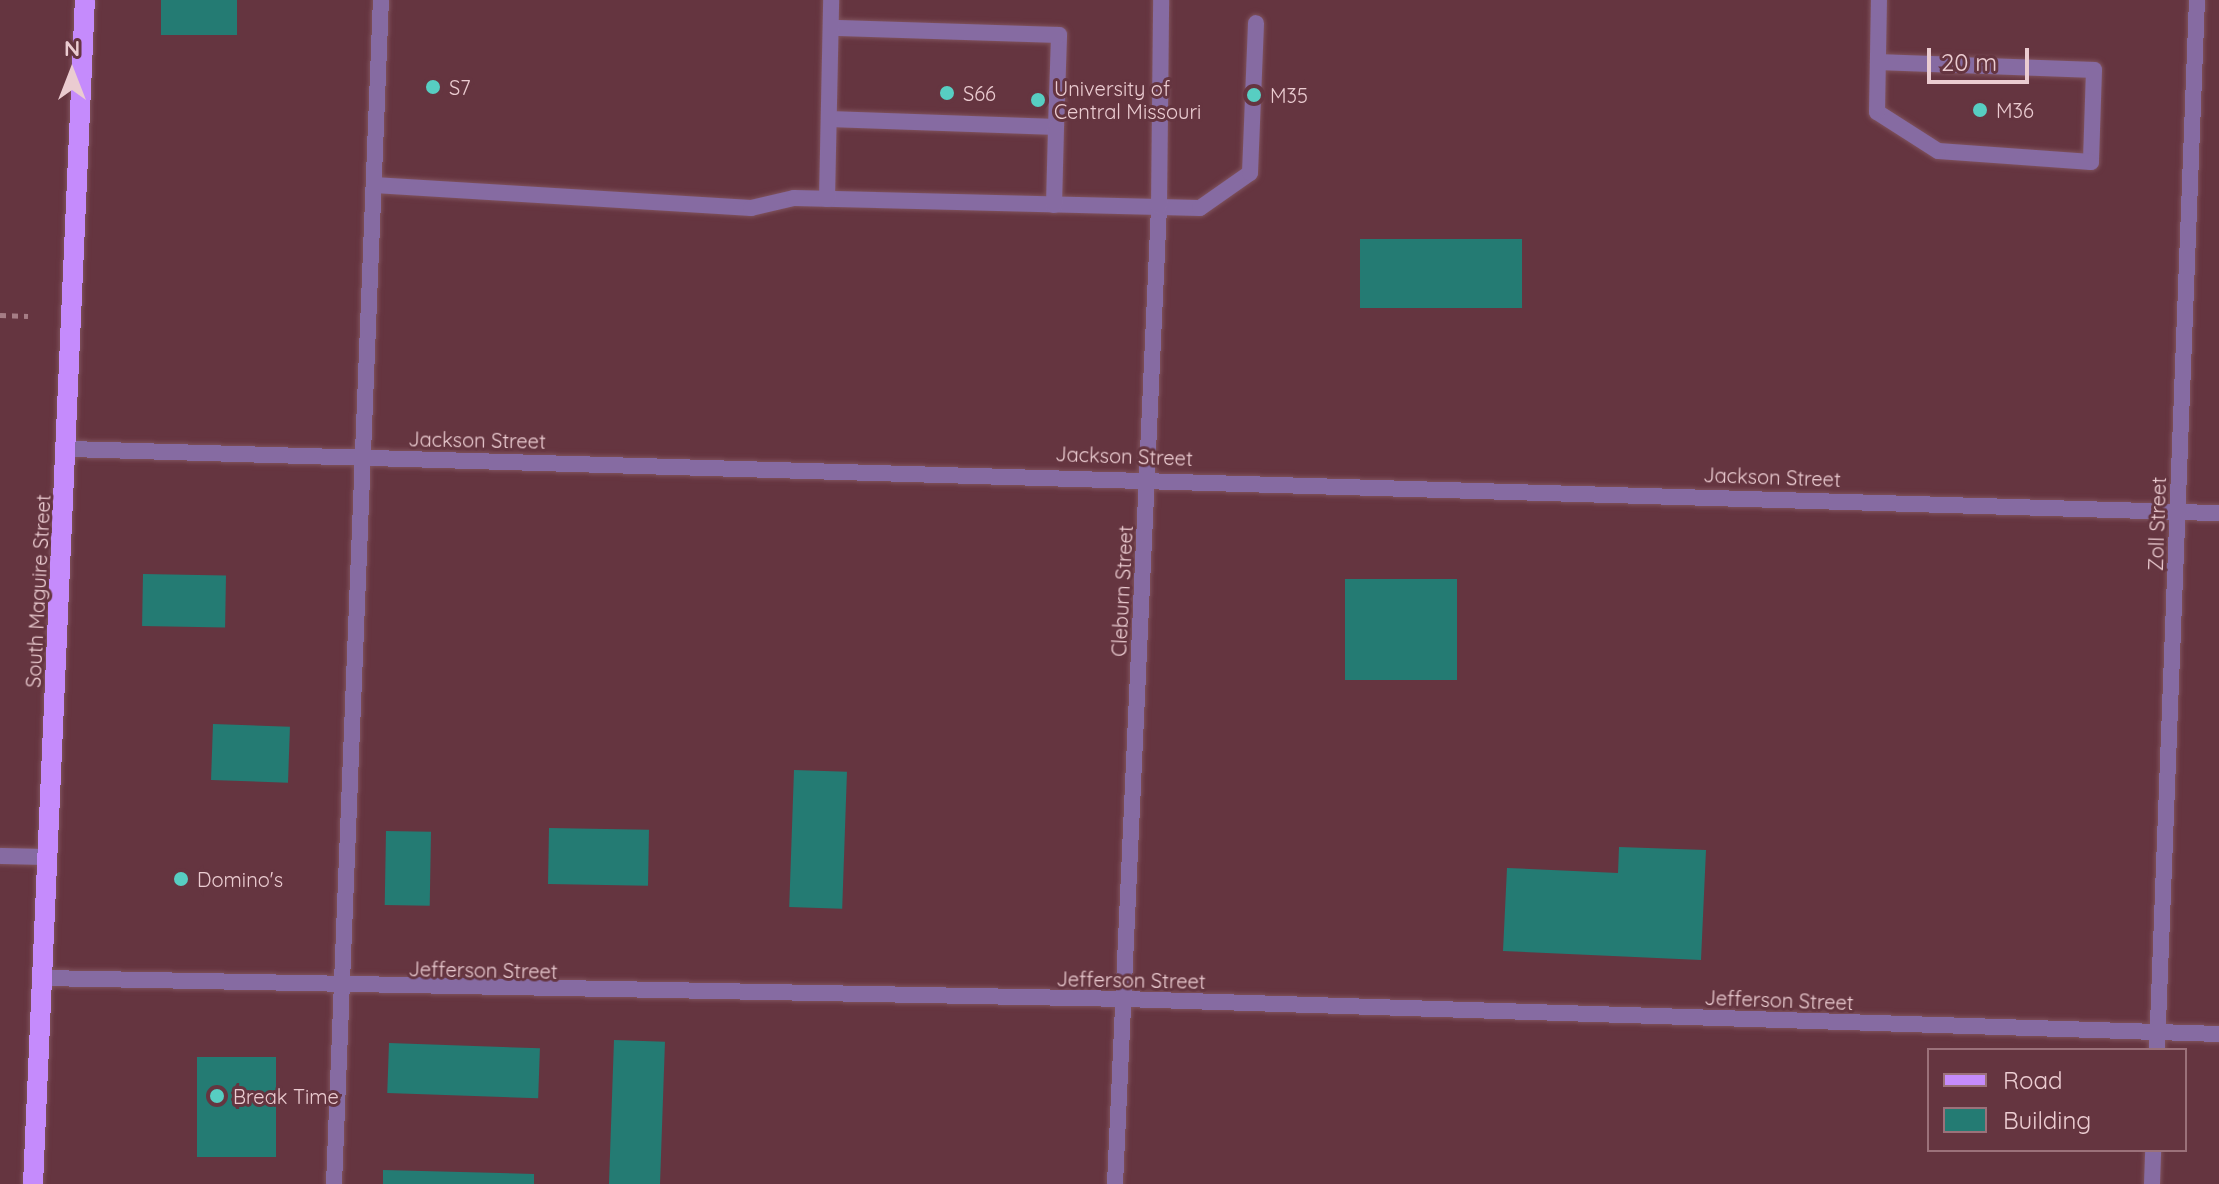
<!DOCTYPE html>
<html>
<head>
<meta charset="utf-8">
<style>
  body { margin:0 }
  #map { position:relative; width:2219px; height:1184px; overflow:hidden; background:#653540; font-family:Quicksand,sans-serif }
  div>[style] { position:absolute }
  .building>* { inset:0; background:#247b73; transform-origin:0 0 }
  .path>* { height:5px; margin-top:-2.5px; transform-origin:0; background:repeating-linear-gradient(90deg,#a57d85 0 6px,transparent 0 12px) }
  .roads { filter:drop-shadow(0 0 2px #80535d) drop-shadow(0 0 2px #80535d) }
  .lane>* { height:16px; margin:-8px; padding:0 8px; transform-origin:8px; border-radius:8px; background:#866ba2 }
  .street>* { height:16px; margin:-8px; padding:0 8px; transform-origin:8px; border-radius:8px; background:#866ba2 }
  .primary>* { height:20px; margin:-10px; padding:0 10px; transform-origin:10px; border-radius:10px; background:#c58bfc }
  .dots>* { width:22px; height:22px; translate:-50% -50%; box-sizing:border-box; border:4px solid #653540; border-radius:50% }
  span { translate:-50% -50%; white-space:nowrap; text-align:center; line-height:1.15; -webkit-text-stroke:6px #653540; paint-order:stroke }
  .poi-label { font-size:20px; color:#ebccd1 }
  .left { translate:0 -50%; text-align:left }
  .street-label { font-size:20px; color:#ebccd1 }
  .legend { position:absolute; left:1927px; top:1048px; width:260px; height:104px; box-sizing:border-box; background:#653540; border:2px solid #9b717a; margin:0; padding:10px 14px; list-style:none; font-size:24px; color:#ebccd1 }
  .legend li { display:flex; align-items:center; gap:16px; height:40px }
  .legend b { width:40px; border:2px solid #9b717a }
  .north { position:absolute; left:32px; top:32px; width:80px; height:80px; -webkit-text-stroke:6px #653540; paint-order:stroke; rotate:0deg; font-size:22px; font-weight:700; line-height:32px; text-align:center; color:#ebccd1 }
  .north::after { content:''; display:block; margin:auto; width:28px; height:36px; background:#ebccd1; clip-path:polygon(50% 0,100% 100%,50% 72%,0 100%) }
  .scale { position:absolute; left:1927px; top:48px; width:102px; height:36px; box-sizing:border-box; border:4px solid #ebccd1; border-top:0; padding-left:10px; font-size:24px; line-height:28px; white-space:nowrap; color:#ebccd1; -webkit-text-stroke:6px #653540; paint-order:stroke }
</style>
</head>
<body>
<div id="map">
  <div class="building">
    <div style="left:161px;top:0;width:76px;height:35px"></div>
    <div style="left:1360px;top:239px;width:162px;height:69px"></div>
    <div style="left:143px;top:574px;width:83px;height:52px;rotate:1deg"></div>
    <div style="left:1457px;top:579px;width:101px;height:112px;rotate:90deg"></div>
    <div style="left:213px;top:724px;width:77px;height:56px;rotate:2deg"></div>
    <div style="left:794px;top:770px;width:53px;height:137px;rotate:2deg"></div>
    <div style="left:549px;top:828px;width:100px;height:56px;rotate:1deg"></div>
    <div style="left:386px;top:831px;width:45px;height:74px;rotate:1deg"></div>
    <div style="clip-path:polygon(1619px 847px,1706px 850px,1701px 960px,1503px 951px,1507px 868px,1618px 873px)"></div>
    <div style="left:614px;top:1040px;width:51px;height:144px;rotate:2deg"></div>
    <div style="left:389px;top:1043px;width:151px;height:50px;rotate:2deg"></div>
    <div style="left:197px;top:1057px;width:79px;height:100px"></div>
    <div style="clip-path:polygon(383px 1170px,534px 1174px,534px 1184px,383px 1184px)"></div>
  </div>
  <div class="path">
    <div style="left:0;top:315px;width:28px;rotate:2deg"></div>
  </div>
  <div class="roads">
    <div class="lane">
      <div style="left:1878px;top:62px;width:216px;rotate:2.1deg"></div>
      <div style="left:2094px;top:70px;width:92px;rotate:91.9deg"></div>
      <div style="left:2091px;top:162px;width:153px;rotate:-175.9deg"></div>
      <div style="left:1938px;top:151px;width:72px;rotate:-147.4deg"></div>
      <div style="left:1877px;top:112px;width:112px;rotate:-89deg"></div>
      <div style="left:830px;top:119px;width:226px;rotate:2deg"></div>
      <div style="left:1056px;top:127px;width:92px;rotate:-88.1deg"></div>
      <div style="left:1059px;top:35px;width:228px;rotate:-178.2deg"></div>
      <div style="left:374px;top:185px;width:378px;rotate:3.5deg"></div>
      <div style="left:751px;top:208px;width:44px;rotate:-13.1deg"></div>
      <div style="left:794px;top:198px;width:406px;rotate:1.4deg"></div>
      <div style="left:1200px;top:208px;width:61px;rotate:-35deg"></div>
      <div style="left:1250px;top:173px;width:150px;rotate:-87.7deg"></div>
      <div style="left:827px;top:199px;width:199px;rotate:-88.8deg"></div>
      <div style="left:1054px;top:205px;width:78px;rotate:-88.5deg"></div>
      <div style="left:334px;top:1184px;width:1185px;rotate:-87.73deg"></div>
    </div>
    <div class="street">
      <div style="left:70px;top:449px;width:2150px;rotate:1.71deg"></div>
      <div style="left:0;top:856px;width:48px;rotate:1.2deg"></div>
      <div style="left:43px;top:978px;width:1081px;rotate:1.11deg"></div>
      <div style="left:1124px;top:999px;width:1096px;rotate:1.83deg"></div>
      <div style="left:2157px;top:1050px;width:1051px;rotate:-87.82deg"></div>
      <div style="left:1115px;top:1184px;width:979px;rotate:-87.42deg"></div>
      <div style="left:1159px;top:206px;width:206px;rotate:-89.4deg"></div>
      <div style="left:2152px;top:1184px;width:34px;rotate:-88deg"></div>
    </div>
    <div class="primary">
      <div style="left:33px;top:1184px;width:1185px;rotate:-87.49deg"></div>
    </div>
  </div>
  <div class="dots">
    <div style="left:433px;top:87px;background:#57cec2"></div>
    <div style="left:947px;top:93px;background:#57cec2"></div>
    <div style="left:1254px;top:95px;background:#57cec2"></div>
    <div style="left:1038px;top:100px;background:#57cec2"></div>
    <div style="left:1980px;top:110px;background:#57cec2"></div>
    <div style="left:181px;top:879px;background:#57cec2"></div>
    <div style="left:217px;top:1096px;background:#57cec2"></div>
  </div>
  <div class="poi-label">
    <span class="left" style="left:449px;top:87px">S7</span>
    <span class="left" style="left:1054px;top:100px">University of<br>Central Missouri</span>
    <span class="left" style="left:963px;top:93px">S66</span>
    <span class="left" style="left:1270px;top:95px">M35</span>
    <span class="left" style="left:1996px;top:110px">M36</span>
    <span class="left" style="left:197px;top:879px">Domino's</span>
    <span class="left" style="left:233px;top:1096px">Break Time</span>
  </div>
  <div class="street-label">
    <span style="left:477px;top:440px;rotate:1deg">Jackson Street</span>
    <span style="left:1124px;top:456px;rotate:2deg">Jackson Street</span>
    <span style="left:1772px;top:477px;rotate:2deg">Jackson Street</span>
    <span style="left:2157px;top:524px;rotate:-88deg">Zoll Street</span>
    <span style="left:38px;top:591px;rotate:-87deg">South Maguire Street</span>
    <span style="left:1122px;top:591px;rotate:-87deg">Cleburn Street</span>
    <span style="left:483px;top:970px;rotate:1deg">Jefferson Street</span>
    <span style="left:1131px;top:980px;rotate:1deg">Jefferson Street</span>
    <span style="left:1779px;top:1000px;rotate:2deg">Jefferson Street</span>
  </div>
  <ul class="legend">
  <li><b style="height:10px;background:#c58bfc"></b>Road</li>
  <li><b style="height:22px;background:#247b73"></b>Building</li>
  </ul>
  <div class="north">N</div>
  <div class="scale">20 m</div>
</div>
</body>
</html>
